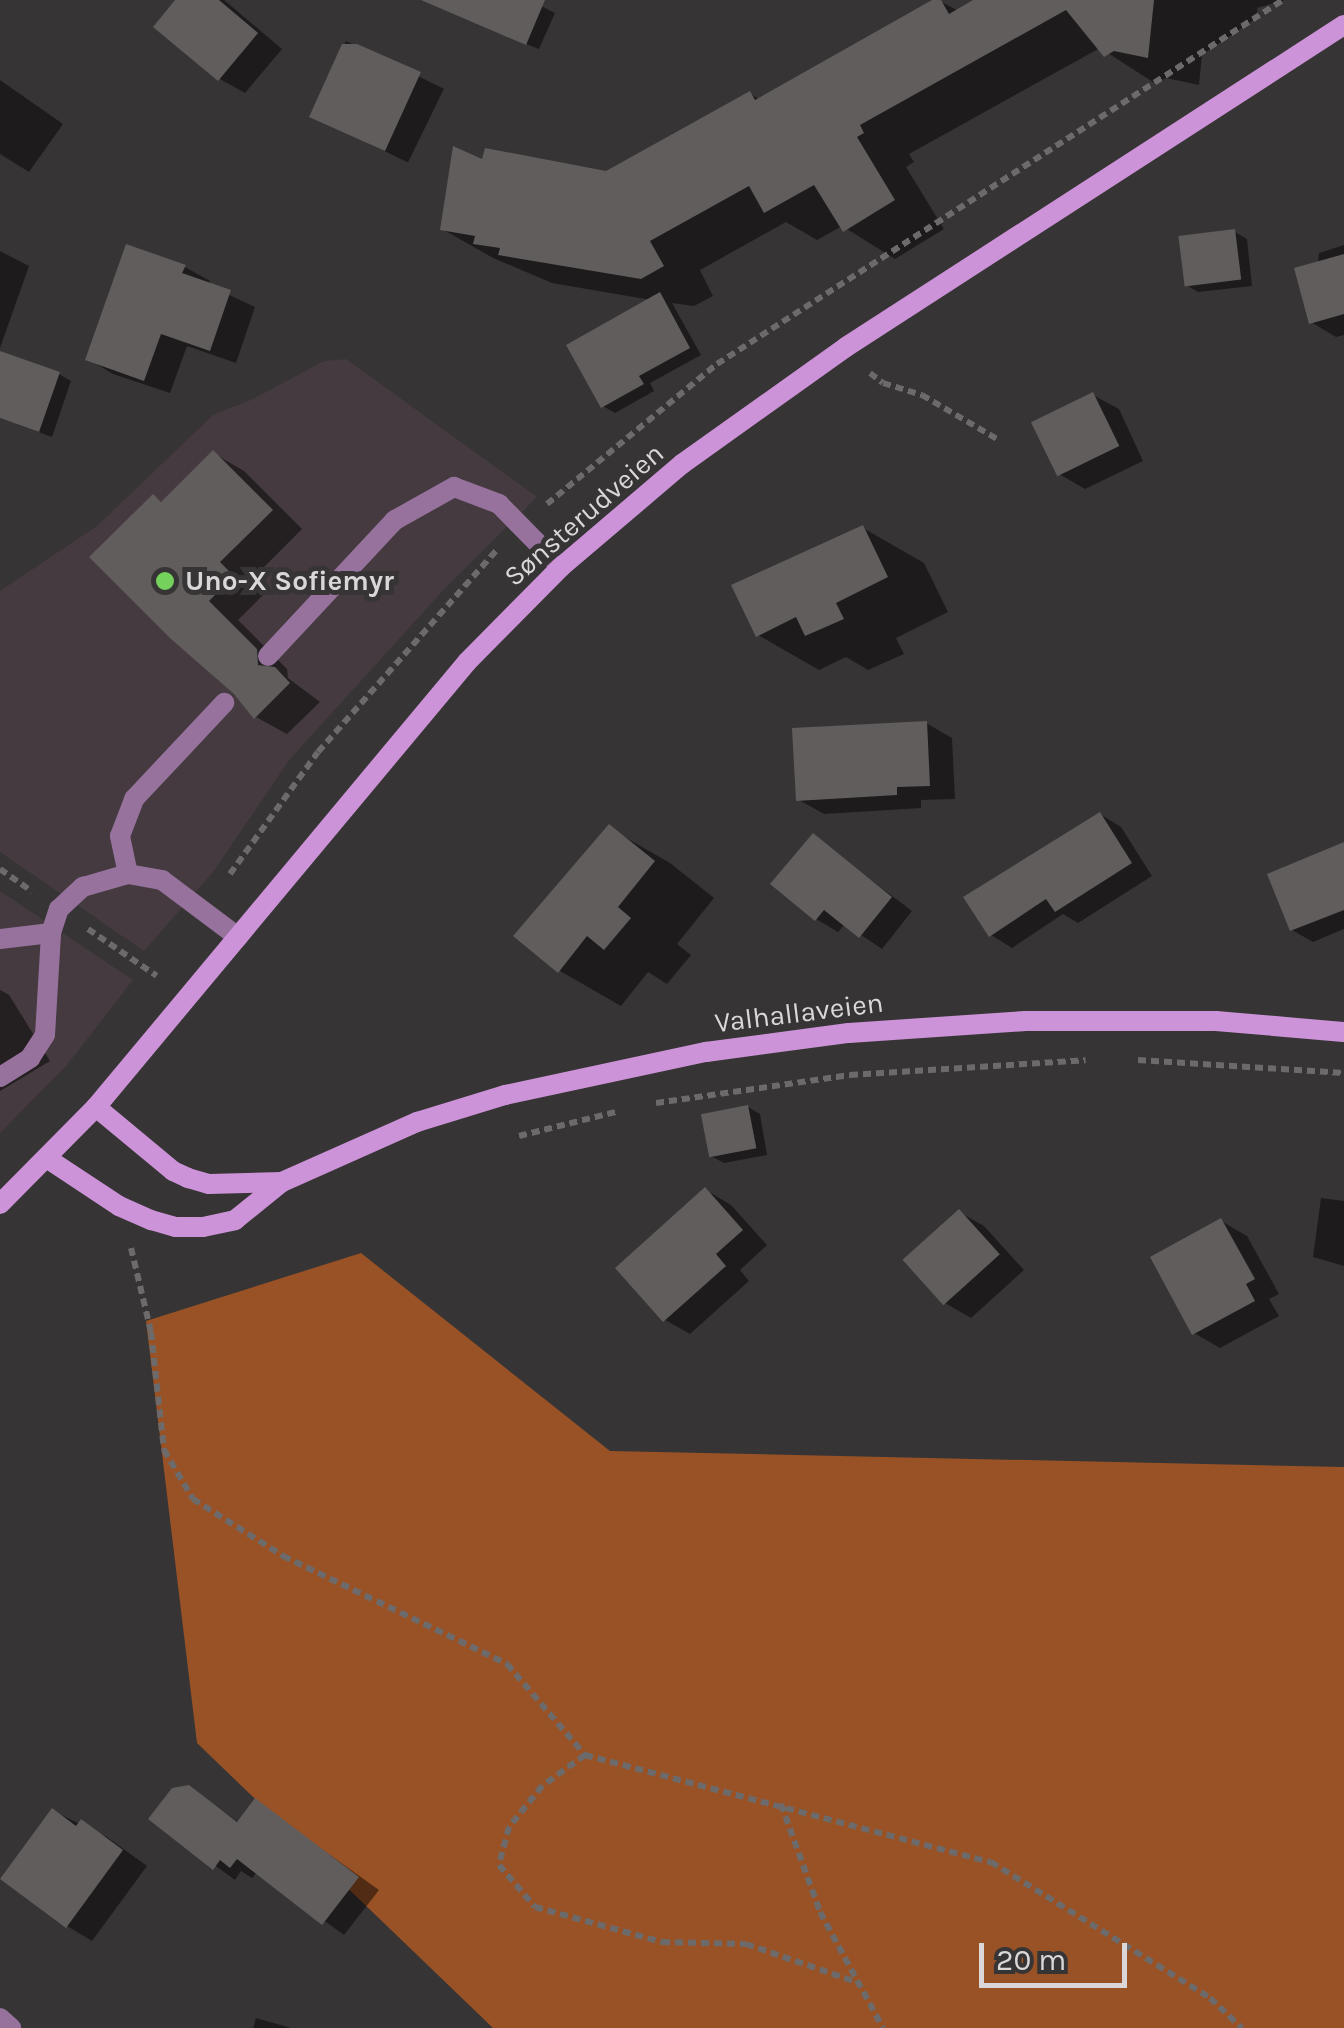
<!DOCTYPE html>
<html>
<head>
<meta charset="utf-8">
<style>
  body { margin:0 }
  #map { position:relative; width:1344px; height:2028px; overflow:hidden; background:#373435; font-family:Karla,sans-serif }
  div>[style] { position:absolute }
  .built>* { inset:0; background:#443a3f }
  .forest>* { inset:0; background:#985225 }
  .shadow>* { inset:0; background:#0007; transform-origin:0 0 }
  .building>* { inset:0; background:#615d5d; transform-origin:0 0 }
  .path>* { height:6px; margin-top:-3px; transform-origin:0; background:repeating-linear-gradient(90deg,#6c6a6b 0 8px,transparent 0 13px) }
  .lane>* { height:20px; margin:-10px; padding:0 10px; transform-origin:10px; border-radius:10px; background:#96729d }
  .street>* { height:20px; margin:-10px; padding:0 10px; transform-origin:10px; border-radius:10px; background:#96729d }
  .secondary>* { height:20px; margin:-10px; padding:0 10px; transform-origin:10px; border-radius:10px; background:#cc93d8 }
  .dots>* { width:28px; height:28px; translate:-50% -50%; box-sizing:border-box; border:5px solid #373435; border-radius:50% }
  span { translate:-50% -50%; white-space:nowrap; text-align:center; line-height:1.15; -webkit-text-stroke:10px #373435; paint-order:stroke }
  .street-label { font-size:28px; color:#d9d7d8 }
  .poi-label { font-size:28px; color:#d9d7d8; font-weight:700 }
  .left { translate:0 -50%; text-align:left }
  .scale { position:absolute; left:979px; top:1943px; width:148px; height:45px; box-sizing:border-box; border:5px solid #d9d7d8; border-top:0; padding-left:12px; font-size:30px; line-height:35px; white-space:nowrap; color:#d9d7d8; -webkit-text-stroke:8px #373435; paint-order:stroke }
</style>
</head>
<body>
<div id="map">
  <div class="built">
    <div style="clip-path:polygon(346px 359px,537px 497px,448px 585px,290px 759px,213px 872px,144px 951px,0 852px,0 591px,97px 526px,213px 415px,253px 399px,324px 361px)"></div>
    <div style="clip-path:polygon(0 891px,133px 980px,67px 1065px,0 1133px)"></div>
  </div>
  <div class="forest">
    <div style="clip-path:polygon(361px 1253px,610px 1451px,1344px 1467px,1344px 2028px,493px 2028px,197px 1743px,146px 1321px)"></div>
  </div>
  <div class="shadow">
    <div style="clip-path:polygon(178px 0,224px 0,282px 49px,245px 93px,220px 79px)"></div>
    <div style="clip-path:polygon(500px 0,529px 0,555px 13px,539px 49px,501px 34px)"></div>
    <div style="clip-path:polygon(937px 0,959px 11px,976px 0,1285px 0,1257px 8px,1258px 17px,1202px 55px,1199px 85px,1166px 78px,1156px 84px,1100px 48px,909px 154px,914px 162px,906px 167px,944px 229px,895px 259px,842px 226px,817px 240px,786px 222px,700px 270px,713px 296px,694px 306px,672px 303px,701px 355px,650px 383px,654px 391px,615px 413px,603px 406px,651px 300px,552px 283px,493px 258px,442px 229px,483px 162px,606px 174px,750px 94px,761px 100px)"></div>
    <div style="left:346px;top:41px;width:109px;height:82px;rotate:26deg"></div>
    <div style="clip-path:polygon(0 80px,63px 124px,29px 172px,0 154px)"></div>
    <div style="clip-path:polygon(1235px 232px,1247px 239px,1252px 286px,1198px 292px,1186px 285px)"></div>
    <div style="clip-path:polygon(1344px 245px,1344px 335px,1336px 337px,1311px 322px,1319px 253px)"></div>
    <div style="clip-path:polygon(0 251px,29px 266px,0 348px)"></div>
    <div style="clip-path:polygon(185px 267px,210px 281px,208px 285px,255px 307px,236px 363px,187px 346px,170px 393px,113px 374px,88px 359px)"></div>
    <div style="clip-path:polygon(59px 374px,71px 381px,52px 437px,0 418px,0 393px)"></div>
    <div style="clip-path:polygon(1093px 395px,1119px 409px,1143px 461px,1085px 489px,1059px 474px)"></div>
    <div style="clip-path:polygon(213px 453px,244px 471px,302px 529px,250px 581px,263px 595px,238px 620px,287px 669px,288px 678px,320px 702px,287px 734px,256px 717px,153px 497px,164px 503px)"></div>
    <div style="clip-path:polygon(863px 528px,924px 563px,948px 612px,896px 638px,904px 654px,868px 670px,846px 657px,819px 670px,758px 635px)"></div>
    <div style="clip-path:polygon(926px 723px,952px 738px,955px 799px,921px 800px,921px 808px,824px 814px,799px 800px)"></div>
    <div style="clip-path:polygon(1100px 814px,1121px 827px,1152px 876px,1078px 923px,1063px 914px,1012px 948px,991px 935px)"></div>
    <div style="clip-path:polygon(609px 828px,670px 863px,714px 898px,677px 944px,691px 955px,667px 984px,648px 972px,621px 1006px,560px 971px)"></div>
    <div style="clip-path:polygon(813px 836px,912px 911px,882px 949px,845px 924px,838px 932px,816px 919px)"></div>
    <div style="clip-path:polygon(1344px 851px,1344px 929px,1313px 942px,1292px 930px)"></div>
    <div style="clip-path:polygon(0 990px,9px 995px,50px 1061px,0 1091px)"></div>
    <div style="clip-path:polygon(748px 1107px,760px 1114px,767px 1155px,724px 1163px,711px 1156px)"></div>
    <div style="clip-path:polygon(706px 1190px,731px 1205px,767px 1245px,740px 1270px,749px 1281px,690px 1334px,665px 1320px)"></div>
    <div style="clip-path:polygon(1321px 1198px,1344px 1201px,1344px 1266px,1313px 1257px)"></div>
    <div style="clip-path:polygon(959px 1212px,984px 1226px,1024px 1270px,971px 1318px,945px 1303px)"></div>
    <div style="clip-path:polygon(1221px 1221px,1247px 1236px,1279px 1294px,1269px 1299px,1279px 1316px,1220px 1348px,1194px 1333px)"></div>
    <div style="clip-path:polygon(189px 1788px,240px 1823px,256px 1802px,379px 1890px,344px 1935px,257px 1872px,252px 1878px,241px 1871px,235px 1880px,151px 1819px)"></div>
    <div style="clip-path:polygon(53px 1811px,107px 1837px,147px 1866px,92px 1941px,67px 1926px)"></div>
    <div style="clip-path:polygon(256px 2018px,291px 2028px,253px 2028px)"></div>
  </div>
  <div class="building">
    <div style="clip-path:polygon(175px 0,219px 0,258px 33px,218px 81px,153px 27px)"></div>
    <div style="clip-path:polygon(421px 0,545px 0,526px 45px)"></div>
    <div style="clip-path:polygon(932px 0,941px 0,949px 14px,973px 0,1154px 0,1148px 58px,1114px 51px,1104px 57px,1066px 10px,860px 125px,864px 133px,857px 137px,895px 200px,843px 232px,814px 185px,764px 213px,749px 186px,650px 241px,664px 266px,641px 279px,498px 255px,500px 248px,473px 244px,475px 236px,440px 230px,453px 146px,482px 159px,485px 148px,606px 171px,750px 91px,755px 100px)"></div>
    <div style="clip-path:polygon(342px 44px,357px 44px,421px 72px,385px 151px,309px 117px)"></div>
    <div style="left:1235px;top:229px;width:51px;height:57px;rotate:83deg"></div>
    <div style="clip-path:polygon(126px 244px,186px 265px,182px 273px,231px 290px,210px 351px,161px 334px,144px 381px,85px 360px)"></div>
    <div style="clip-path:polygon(1344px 254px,1344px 314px,1309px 324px,1294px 268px)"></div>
    <div style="clip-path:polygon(660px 292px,690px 348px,639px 376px,644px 384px,601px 408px,566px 345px)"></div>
    <div style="clip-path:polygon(0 351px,60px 372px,39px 432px,0 418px)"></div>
    <div style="left:1093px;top:392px;width:60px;height:69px;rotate:64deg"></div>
    <div style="clip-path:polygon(213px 450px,273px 510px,220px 562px,234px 576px,209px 601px,257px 649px,258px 665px,275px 667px,290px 683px,254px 719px,234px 694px,171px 639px,89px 557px,153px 494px,161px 502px)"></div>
    <div style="clip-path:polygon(863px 525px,888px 577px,836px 603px,844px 619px,805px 636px,796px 617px,756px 637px,731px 585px)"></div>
    <div style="clip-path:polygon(927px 721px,930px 786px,897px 787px,897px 795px,796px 801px,792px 728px)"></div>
    <div style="clip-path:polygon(1100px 812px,1132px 863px,1055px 912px,1046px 899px,989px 937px,963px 897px)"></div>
    <div style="clip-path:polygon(609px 824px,655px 861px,618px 907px,631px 918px,604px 950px,587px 936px,558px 973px,513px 936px)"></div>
    <div style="clip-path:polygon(813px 833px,892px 897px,859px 938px,824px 910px,815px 921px,770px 884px)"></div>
    <div style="clip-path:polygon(1344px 842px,1344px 910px,1290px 931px,1267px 874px)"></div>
    <div style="left:748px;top:1105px;width:44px;height:48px;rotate:79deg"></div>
    <div style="clip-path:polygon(705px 1187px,743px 1230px,716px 1254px,726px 1266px,663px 1322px,615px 1268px)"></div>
    <div style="left:959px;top:1209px;width:61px;height:76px;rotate:48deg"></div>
    <div style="clip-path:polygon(1221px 1218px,1255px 1279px,1246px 1284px,1255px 1301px,1192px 1335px,1150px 1257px)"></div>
    <div style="clip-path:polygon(189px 1785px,237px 1822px,255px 1798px,359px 1877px,322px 1925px,237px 1859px,230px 1868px,220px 1860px,213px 1870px,148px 1819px,172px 1788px)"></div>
    <div style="clip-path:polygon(52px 1808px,76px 1826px,81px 1819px,123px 1850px,66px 1928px,0 1879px)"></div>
  </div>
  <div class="path">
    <div style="left:870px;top:373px;width:16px;rotate:38deg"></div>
    <div style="left:883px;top:383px;width:41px;rotate:17.1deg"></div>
    <div style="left:922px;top:395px;width:87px;rotate:30.4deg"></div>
    <div style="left:547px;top:504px;width:220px;rotate:-39.5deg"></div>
    <div style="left:717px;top:364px;width:673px;rotate:-32.75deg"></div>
    <div style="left:0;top:869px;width:39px;rotate:35deg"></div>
    <div style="left:230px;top:874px;width:150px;rotate:-54.2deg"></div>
    <div style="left:318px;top:752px;width:270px;rotate:-48.5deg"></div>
    <div style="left:88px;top:929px;width:83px;rotate:34.3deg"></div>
    <div style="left:1138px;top:1060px;width:206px;rotate:3.6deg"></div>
    <div style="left:656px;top:1103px;width:196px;rotate:-8.2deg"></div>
    <div style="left:850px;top:1075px;width:236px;rotate:-3.6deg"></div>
    <div style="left:519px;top:1136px;width:103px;rotate:-14deg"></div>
    <div style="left:131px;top:1248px;width:86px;rotate:76.6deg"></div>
    <div style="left:151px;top:1332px;width:119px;rotate:83.7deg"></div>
    <div style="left:164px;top:1450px;width:57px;rotate:59.4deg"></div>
    <div style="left:193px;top:1499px;width:107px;rotate:32.3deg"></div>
    <div style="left:283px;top:1556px;width:249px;rotate:25.7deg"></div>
    <div style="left:507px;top:1664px;width:120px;rotate:49.4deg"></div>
    <div style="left:585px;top:1755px;width:420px;rotate:14.8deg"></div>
    <div style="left:991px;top:1862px;width:258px;rotate:31.8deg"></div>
    <div style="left:1210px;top:1998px;width:44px;rotate:43.2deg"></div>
    <div style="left:585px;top:1755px;width:53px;rotate:144.2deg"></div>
    <div style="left:542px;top:1786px;width:53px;rotate:128.8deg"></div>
    <div style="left:509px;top:1827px;width:39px;rotate:105deg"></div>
    <div style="left:499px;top:1865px;width:55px;rotate:49.4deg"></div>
    <div style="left:535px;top:1907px;width:132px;rotate:15.4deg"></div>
    <div style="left:662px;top:1942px;width:84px;rotate:1.4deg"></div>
    <div style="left:746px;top:1944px;width:120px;rotate:19deg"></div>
    <div style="left:781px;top:1804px;width:115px;rotate:70.1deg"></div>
    <div style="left:820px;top:1912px;width:132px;rotate:61.5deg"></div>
  </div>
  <div class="lane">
    <div style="left:268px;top:656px;width:186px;rotate:-47deg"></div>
    <div style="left:395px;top:520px;width:68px;rotate:-29.2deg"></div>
    <div style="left:454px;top:487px;width:48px;rotate:20.7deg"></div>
    <div style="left:499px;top:504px;width:88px;rotate:45.5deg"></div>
    <div style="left:128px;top:874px;width:39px;rotate:-102deg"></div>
    <div style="left:120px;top:836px;width:40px;rotate:-69deg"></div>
    <div style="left:134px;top:799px;width:132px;rotate:-46.8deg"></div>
    <div style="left:0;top:939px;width:51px;rotate:-6.7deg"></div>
    <div style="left:0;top:1077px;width:36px;rotate:-32deg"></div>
    <div style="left:30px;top:1058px;width:27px;rotate:-57deg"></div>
    <div style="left:45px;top:1035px;width:102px;rotate:-86.6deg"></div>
    <div style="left:51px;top:933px;width:25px;rotate:-72deg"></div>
    <div style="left:59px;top:909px;width:33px;rotate:-43deg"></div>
    <div style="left:83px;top:887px;width:47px;rotate:-16.1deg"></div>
    <div style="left:128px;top:874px;width:35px;rotate:10deg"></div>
    <div style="left:162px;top:880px;width:95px;rotate:36.9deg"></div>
  </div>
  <div class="street">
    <div style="left:0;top:2018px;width:15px;rotate:42deg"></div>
  </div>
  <div class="secondary">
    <div style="left:96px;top:1107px;width:100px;rotate:39.7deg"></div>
    <div style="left:173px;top:1171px;width:17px;rotate:25deg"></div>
    <div style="left:188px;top:1178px;width:22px;rotate:16deg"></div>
    <div style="left:209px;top:1184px;width:73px;rotate:-1.6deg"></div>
    <div style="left:48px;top:1159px;width:85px;rotate:33.5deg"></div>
    <div style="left:119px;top:1206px;width:35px;rotate:24deg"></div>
    <div style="left:151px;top:1220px;width:25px;rotate:16deg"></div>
    <div style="left:175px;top:1227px;width:28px"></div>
    <div style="left:203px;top:1227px;width:33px;rotate:-12deg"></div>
    <div style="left:235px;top:1220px;width:60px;rotate:-39deg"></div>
    <div style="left:282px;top:1182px;width:148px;rotate:-24deg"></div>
    <div style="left:417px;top:1122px;width:92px;rotate:-17.1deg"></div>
    <div style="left:505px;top:1095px;width:206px;rotate:-12.1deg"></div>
    <div style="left:706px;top:1052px;width:144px;rotate:-7.6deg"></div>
    <div style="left:849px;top:1033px;width:177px;rotate:-3.9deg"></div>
    <div style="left:1026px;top:1021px;width:190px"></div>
    <div style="left:1216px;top:1021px;width:128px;rotate:4.9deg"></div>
    <div style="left:0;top:1204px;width:136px;rotate:-45.3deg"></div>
    <div style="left:96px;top:1107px;width:579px;rotate:-50.18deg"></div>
    <div style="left:467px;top:662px;width:134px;rotate:-45.3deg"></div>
    <div style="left:561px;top:567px;width:159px;rotate:-40.4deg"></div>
    <div style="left:682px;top:464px;width:201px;rotate:-35.5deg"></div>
    <div style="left:846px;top:347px;width:593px;rotate:-32.89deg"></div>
  </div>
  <div class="dots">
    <div style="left:165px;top:581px;background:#74d25c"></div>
  </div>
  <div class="street-label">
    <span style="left:584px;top:515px;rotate:-41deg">Sønsterudveien</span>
    <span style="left:799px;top:1013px;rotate:-7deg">Valhallaveien</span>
  </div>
  <div class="poi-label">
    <span class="left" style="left:185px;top:581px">Uno-X Sofiemyr</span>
  </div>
  <div class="scale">20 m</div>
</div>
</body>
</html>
